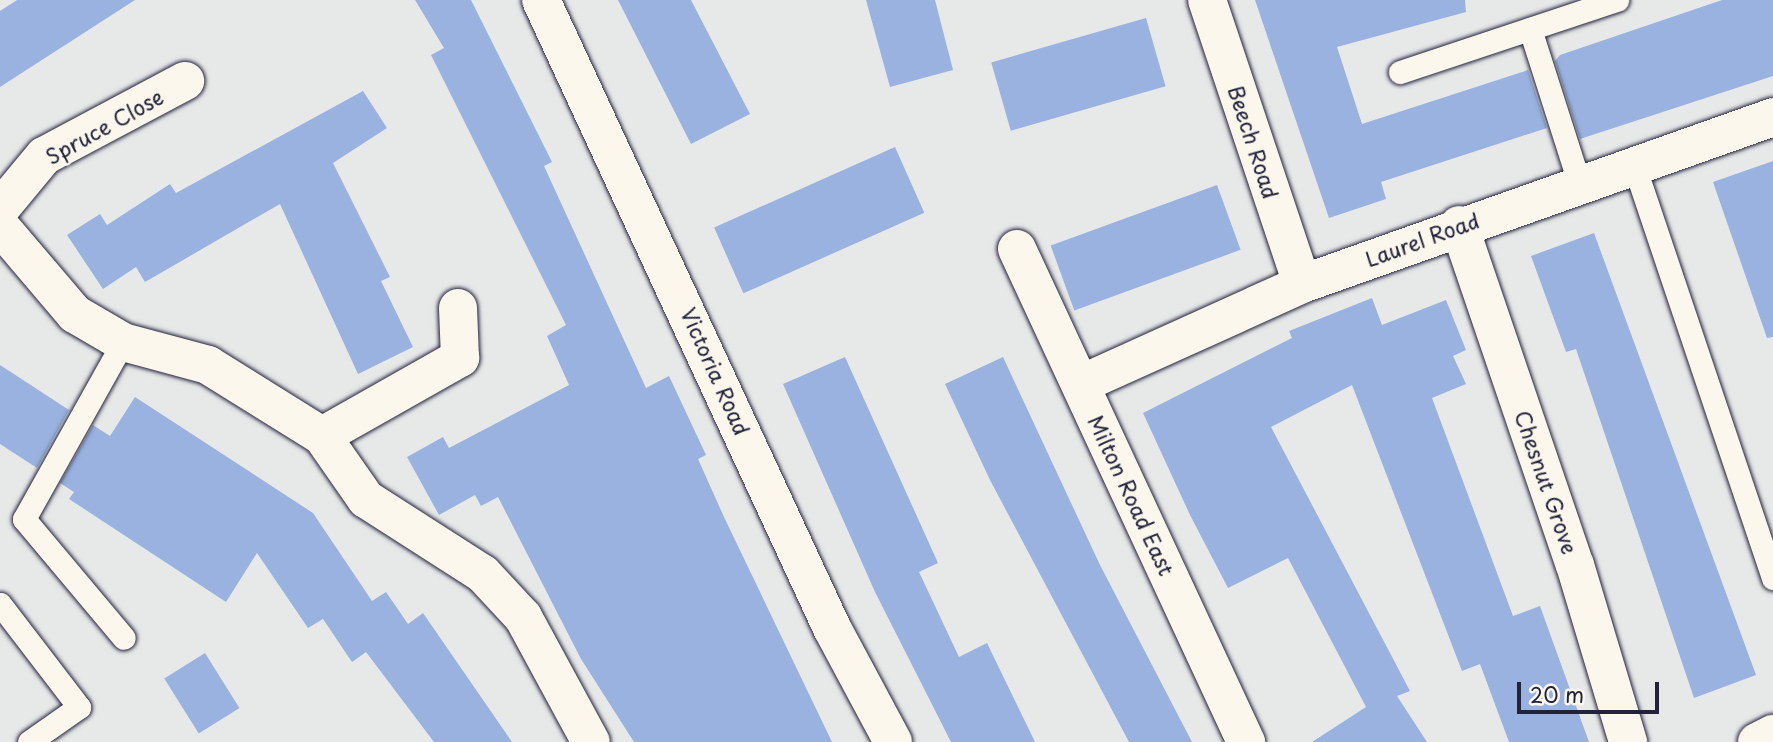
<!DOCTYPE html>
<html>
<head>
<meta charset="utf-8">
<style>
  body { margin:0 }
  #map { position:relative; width:1773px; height:742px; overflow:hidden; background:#e7e9e9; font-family:"Playpen Sans",sans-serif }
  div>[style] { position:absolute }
  .building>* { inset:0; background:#99b2df; transform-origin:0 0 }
  .roads { filter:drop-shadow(0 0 2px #22223b) drop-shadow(0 0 2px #22223b) }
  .service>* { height:23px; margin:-11.5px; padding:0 11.5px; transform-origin:11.5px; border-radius:11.5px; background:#fbf7ec }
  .minor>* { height:38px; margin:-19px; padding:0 19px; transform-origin:19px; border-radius:19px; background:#fbf7ec }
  span { translate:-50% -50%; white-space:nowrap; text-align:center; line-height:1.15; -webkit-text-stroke:5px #fbf7ec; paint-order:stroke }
  .street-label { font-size:21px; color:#22223b }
  .scale { position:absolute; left:1517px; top:682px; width:142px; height:32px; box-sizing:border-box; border:4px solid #22223b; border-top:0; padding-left:9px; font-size:21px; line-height:24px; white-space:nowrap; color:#22223b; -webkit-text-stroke:5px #fbf7ec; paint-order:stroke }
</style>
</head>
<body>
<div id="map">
  <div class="building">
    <div style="clip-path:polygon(17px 0,135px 0,0 87px,0 11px)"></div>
    <div style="clip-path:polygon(415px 0,471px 0,552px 162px,544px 166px,646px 388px,669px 376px,706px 455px,698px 459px,724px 517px,832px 742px,634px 742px,581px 659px,498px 497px,481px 506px,475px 495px,439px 515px,407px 457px,443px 437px,449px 448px,569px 385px,547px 336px,566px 325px,431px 55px,444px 48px)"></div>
    <div style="clip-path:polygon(618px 0,691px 0,750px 114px,691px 144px)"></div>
    <div style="clip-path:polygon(866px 0,935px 0,953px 70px,890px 87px)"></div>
    <div style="clip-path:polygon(1255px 0,1465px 0,1466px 12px,1337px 47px,1362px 124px,1528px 70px,1547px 128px,1381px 182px,1386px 199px,1329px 218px)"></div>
    <div style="clip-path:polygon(1722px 0,1773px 0,1773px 76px,1580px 139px,1555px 61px,1560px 55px)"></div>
    <div style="left:1146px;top:18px;width:71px;height:161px;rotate:74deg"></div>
    <div style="clip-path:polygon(363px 91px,387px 128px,333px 163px,390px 277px,381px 281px,413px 347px,358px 374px,280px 204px,145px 282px,136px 267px,103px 289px,67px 235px,100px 214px,107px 225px,170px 184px,176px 193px)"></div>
    <div style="left:895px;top:147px;width:72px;height:198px;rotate:66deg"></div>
    <div style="clip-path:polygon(1773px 161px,1773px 337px,1767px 338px,1713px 182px)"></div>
    <div style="left:1217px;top:185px;width:69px;height:177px;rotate:70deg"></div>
    <div style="clip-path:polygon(1594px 233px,1756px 675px,1694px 698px,1576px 349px,1566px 352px,1531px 256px)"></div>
    <div style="clip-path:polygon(1372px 298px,1382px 325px,1446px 300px,1466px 350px,1453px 356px,1466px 384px,1432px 398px,1513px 616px,1540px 606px,1589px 742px,1509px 742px,1480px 664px,1462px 671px,1352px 385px,1271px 427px,1410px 691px,1397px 696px,1427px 742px,1312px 742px,1366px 707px,1288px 558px,1228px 588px,1190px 515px,1143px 413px,1292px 338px,1289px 331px)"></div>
    <div style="clip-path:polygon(845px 357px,938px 563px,919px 572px,959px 657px,987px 643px,1035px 742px,951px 742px,875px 592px,783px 384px)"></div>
    <div style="clip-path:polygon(1003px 357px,1100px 565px,1192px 742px,1129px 742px,990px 480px,945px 384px)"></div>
    <div style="clip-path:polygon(0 365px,69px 410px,37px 468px,0 444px)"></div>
    <div style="clip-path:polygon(135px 397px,313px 513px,372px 601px,386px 592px,408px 624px,423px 613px,512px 742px,434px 742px,366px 652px,352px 662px,323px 619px,308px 628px,257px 553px,226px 602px,69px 499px,74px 492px,60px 483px,93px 425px,110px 436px)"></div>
    <div style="left:205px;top:653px;width:65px;height:48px;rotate:58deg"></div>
  </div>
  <div class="roads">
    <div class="service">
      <div style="left:1530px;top:29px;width:162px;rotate:72.3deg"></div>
      <div style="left:1400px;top:72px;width:229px;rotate:-18.4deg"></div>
      <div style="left:1634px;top:165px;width:436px;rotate:71.4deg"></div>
      <div style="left:123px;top:342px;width:203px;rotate:119.2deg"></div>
      <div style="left:24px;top:519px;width:155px;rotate:50deg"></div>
      <div style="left:0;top:604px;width:130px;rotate:52.5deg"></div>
      <div style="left:79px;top:707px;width:61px;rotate:145deg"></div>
    </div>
    <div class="minor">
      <div style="left:541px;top:0;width:692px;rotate:65.14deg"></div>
      <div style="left:832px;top:628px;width:129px;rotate:61.8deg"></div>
      <div style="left:1207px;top:0;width:299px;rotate:71.5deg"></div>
      <div style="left:0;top:209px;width:69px;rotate:-50.3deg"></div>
      <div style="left:44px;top:156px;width:160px;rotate:-28deg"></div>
      <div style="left:1459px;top:225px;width:359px;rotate:71.2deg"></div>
      <div style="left:1575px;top:565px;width:185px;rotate:73.3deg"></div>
      <div style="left:0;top:226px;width:116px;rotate:49.6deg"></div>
      <div style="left:75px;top:314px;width:56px;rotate:30.3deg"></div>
      <div style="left:123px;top:342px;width:88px;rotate:15.1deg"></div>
      <div style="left:208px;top:365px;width:134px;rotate:31.9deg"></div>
      <div style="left:322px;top:436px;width:77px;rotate:55.1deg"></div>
      <div style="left:366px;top:499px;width:139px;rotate:32.7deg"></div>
      <div style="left:483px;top:574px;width:59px;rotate:47.1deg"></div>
      <div style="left:523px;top:617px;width:142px;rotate:61.5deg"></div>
      <div style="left:1017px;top:249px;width:544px;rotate:65.08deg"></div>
      <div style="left:1081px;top:384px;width:243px;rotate:-24.3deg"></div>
      <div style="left:1302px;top:284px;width:500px;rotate:-19.5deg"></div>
      <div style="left:322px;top:436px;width:159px;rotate:-29.5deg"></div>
      <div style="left:460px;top:358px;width:50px;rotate:-92.3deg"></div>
      <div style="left:1757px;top:742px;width:18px;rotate:-27deg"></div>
    </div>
  </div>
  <div class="street-label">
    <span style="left:104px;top:126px;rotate:-29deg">Spruce Close</span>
    <span style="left:1254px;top:142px;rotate:72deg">Beech Road</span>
    <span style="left:1422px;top:239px;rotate:-20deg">Laurel Road</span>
    <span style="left:716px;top:371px;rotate:66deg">Victoria Road</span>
    <span style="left:1547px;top:482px;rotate:71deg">Chesnut Grove</span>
    <span style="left:1132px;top:495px;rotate:65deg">Milton Road East</span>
  </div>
  <div class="scale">20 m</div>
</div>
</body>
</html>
